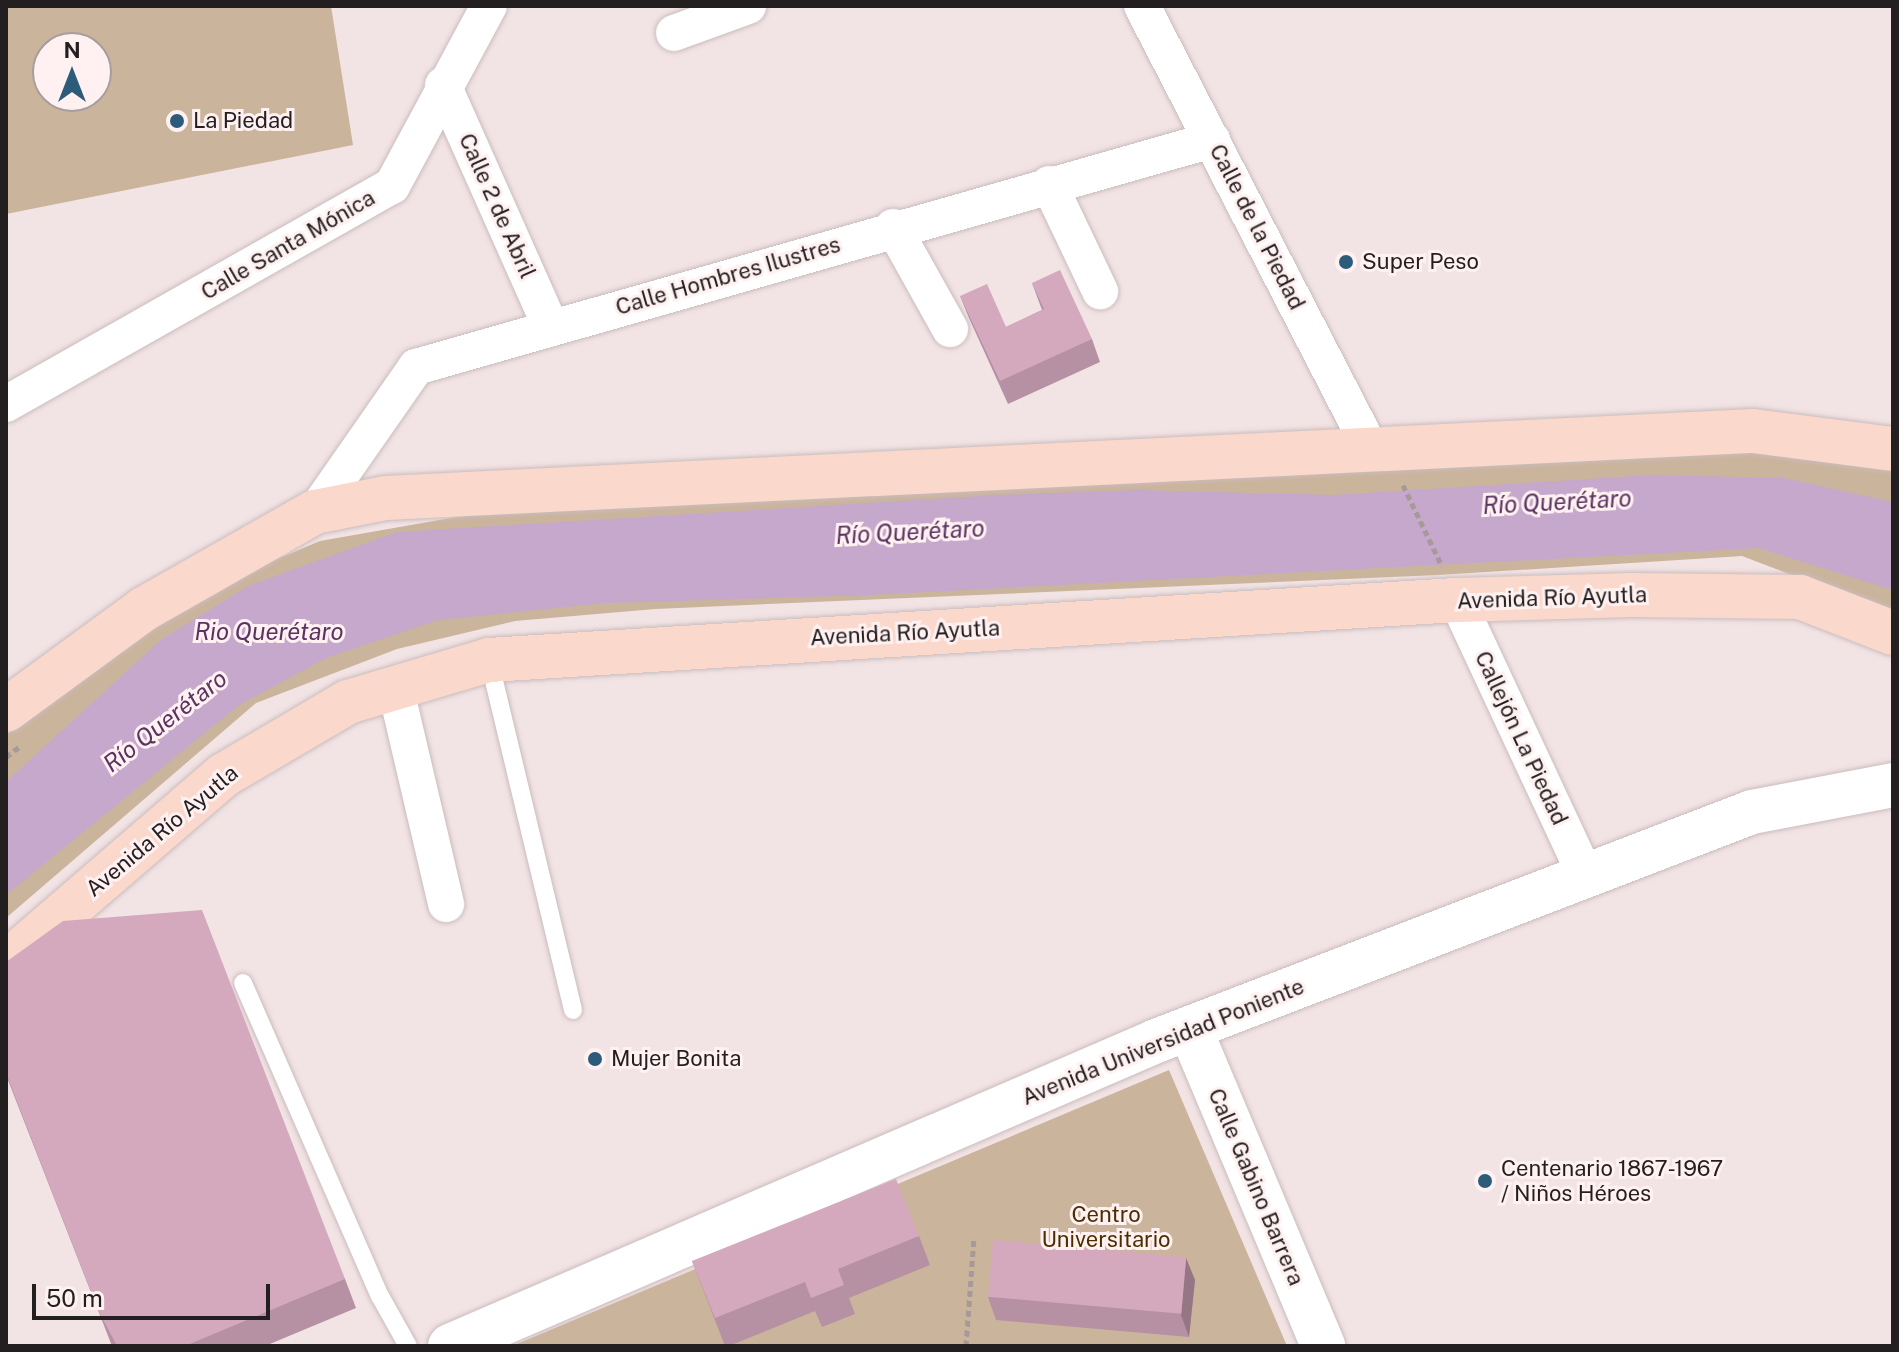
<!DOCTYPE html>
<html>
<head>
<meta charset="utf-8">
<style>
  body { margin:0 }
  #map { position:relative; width:1899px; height:1352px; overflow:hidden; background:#f2e3e4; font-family:"Public Sans",sans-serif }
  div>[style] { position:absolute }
  .green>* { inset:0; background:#cbb49c }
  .water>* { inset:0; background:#c5a8cb }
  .path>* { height:5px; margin-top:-2.5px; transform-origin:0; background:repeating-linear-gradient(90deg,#a5999a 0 6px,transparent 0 10px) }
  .roads { filter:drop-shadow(0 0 2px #cabcbd) drop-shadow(0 0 2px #cabcbd) }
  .service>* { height:18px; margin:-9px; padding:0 9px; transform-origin:9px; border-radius:9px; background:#fff }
  .minor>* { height:36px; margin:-18px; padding:0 18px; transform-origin:18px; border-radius:18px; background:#fff }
  .tertiary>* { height:44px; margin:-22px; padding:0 22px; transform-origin:22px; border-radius:22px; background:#fff }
  .secondary>* { height:44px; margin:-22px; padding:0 22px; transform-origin:22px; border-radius:22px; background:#fad8cb }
  .wall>* { inset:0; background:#b690a3 }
  .shaded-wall>* { inset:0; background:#947684 }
  .building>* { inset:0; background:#d4a8bd; transform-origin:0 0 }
  .dots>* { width:22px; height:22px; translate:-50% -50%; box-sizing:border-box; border:4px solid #fff1f1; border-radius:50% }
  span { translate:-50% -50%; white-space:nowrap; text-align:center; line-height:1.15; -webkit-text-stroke:6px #fff1f1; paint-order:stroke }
  .poi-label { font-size:22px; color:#231e1f }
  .left { translate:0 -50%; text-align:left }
  .street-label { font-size:22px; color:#231e1f }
  .park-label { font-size:22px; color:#4c2d00 }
  .water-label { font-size:24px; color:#5a3362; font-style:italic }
  .frame { position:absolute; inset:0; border:8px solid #231e1f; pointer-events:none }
  .north { position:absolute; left:32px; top:32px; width:80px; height:80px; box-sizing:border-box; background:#fff1f1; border:2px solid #a79d9d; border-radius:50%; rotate:0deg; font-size:22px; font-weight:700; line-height:32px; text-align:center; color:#231e1f }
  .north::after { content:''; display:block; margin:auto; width:28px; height:36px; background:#2d5c7b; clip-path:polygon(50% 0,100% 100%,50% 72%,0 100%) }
  .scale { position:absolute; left:32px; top:1284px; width:238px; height:36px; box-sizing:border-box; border:4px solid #231e1f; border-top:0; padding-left:10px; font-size:24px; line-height:28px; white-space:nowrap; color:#231e1f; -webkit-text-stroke:6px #fff1f1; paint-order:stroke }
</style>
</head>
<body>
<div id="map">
  <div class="green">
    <div style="clip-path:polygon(evenodd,6px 6px,331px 6px,353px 145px,6px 214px,6px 6px,48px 48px,96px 48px,96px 96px,48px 96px,48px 48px)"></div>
    <div style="clip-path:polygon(1710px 439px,1893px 456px,1893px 614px,1742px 556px,1438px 575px,655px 609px,515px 621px,397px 649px,256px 703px,6px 918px,6px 735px,173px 603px,320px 541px,519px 506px)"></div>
    <div style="clip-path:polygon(1169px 1070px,1287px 1346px,512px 1346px)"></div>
  </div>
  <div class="water">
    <div style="clip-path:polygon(1653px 475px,1784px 478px,1888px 501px,1893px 504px,1893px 590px,1758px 548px,870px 595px,605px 603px,438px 620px,326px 658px,239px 705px,6px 895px,6px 782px,162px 639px,248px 586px,397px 532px,999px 495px,1138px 490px,1334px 495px)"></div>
  </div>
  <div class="path">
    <div style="left:1403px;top:485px;width:90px;rotate:64.3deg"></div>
    <div style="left:6px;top:757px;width:18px;rotate:-38deg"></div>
    <div style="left:966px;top:1346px;width:108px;rotate:-85.8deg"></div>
  </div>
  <div class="roads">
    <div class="service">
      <div style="left:489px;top:660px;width:360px;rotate:76.5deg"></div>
      <div style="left:243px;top:983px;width:342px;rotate:66.4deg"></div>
      <div style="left:380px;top:1296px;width:57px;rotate:60.8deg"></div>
    </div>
    <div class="minor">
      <div style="left:1142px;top:6px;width:499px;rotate:62.7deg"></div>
      <div style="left:674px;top:33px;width:79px;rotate:-20deg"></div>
      <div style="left:443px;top:85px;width:266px;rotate:66deg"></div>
      <div style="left:1049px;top:184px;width:119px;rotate:64.5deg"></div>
      <div style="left:893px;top:227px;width:117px;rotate:60.8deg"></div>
      <div style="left:6px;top:404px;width:443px;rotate:-29.5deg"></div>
      <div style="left:392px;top:186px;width:204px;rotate:-61.7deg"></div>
      <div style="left:315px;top:512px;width:177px;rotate:-55.1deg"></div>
      <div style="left:416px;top:367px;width:828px;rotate:-15.92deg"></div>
      <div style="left:1457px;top:600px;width:303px;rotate:65deg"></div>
      <div style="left:395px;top:686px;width:224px;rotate:76.8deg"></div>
    </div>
    <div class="tertiary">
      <div style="left:1190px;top:1029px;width:344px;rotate:67.2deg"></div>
      <div style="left:450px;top:1346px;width:769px;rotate:-23.36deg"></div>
      <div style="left:1156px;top:1041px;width:638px;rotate:-21.02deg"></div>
      <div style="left:1752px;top:812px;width:144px;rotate:-10.8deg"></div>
    </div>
    <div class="secondary">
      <div style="left:6px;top:710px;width:171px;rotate:-36.2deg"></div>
      <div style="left:144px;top:609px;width:197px;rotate:-29.6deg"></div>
      <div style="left:315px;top:512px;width:72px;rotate:-11.2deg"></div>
      <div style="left:386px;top:498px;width:1369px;rotate:-2.81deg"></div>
      <div style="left:1753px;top:431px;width:141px;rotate:7.3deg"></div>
      <div style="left:6px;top:963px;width:288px;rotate:-40.8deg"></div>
      <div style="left:224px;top:775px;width:144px;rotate:-30.5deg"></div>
      <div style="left:348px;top:702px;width:147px;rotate:-16.6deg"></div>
      <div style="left:489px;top:660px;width:970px;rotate:-3.55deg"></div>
      <div style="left:1457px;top:600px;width:175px;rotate:-1.6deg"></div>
      <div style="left:1632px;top:595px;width:168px;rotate:0.7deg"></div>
      <div style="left:1800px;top:597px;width:100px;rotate:21.2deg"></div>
    </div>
  </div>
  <div class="wall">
    <div style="clip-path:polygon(1032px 283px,1092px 339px,1100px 362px,1008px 404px,969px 318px,960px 296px,1006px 327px,1042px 310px)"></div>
    <div style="clip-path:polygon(6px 962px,345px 1279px,356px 1308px,265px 1346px,112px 1346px,6px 1075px)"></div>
    <div style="clip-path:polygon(919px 1236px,930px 1265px,849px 1298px,855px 1314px,822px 1327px,815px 1311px,729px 1346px,725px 1346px,692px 1261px)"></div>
    <div style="clip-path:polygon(1186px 1258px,1195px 1280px,1189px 1337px,996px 1320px,988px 1297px)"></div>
  </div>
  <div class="shaded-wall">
    <div style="clip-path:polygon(1186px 1258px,1195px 1280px,1189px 1337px,1181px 1315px)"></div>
  </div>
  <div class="building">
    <div style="clip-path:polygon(1060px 270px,1092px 339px,1000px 381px,960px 296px,987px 284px,1006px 327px,1044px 309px,1032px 283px)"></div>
    <div style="clip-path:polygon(202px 910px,345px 1279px,185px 1346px,117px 1346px,98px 1310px,6px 1073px,6px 962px,63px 921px)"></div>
    <div style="clip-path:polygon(896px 1179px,919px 1236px,838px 1269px,844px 1285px,811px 1298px,805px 1282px,715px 1318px,692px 1261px)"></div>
    <div style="left:993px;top:1240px;width:194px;height:57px;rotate:5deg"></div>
  </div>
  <div class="dots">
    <div style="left:177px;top:121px;background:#2d5c7b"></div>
    <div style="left:1346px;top:262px;background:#2d5c7b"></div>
    <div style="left:595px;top:1059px;background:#2d5c7b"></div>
    <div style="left:1485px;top:1181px;background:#2d5c7b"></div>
  </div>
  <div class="poi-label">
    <span class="left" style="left:193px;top:121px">La Piedad</span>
    <span class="left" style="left:1362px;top:262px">Super Peso</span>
    <span class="left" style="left:611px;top:1059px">Mujer Bonita</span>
    <span class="left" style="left:1501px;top:1181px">Centenario 1867-1967<br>/ Niños Héroes</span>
  </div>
  <div class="street-label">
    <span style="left:497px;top:206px;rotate:66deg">Calle 2 de Abril</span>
    <span style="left:1257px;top:227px;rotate:63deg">Calle de la Piedad</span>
    <span style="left:288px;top:245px;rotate:-30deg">Calle Santa Mónica</span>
    <span style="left:728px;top:276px;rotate:-16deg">Calle Hombres Ilustres</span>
    <span style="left:1552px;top:598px;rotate:-2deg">Avenida Río Ayutla</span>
    <span style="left:905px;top:633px;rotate:-3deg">Avenida Río Ayutla</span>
    <span style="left:1521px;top:738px;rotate:65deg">Callejón La Piedad</span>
    <span style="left:162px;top:831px;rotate:-40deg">Avenida Río Ayutla</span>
    <span style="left:1163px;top:1042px;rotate:-22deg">Avenida Universidad Poniente</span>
    <span style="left:1256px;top:1187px;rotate:67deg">Calle Gabino Barrera</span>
  </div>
  <div class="park-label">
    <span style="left:1106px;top:1227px">Centro<br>Universitario</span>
  </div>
  <div class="water-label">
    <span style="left:1557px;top:502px;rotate:-3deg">Río Querétaro</span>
    <span style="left:910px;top:532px;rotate:-3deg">Río Querétaro</span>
    <span style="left:269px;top:632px">Rio Querétaro</span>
    <span style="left:165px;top:721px;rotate:-38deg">Río Querétaro</span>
  </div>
  <div class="frame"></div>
  <div class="north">N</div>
  <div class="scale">50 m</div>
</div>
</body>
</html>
